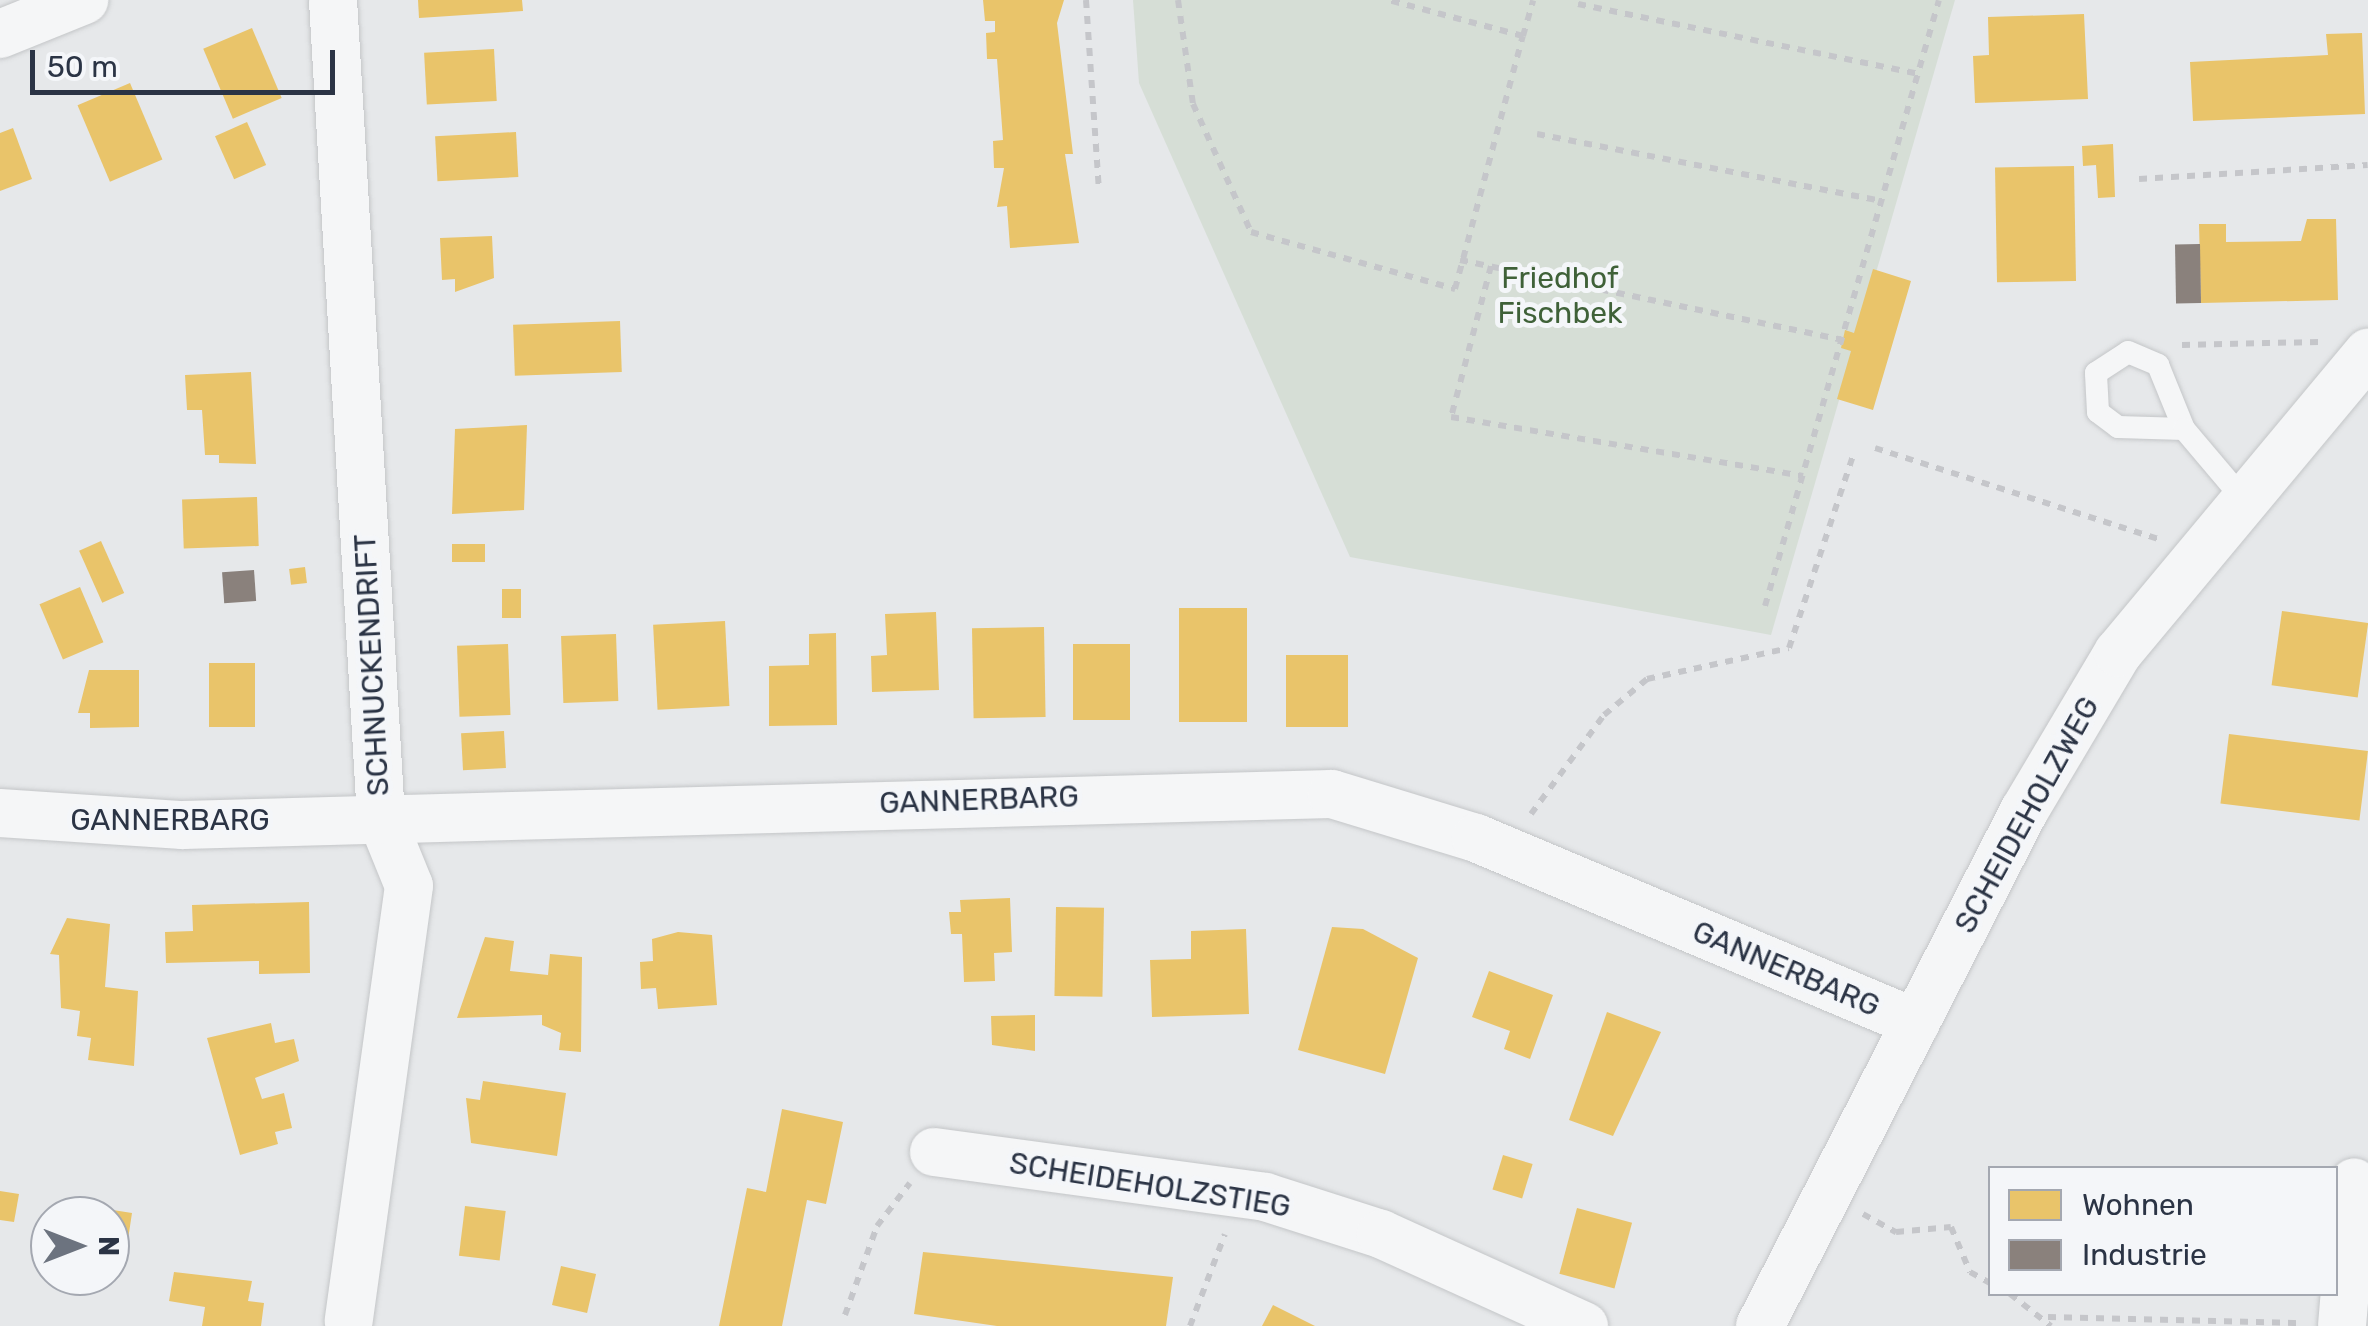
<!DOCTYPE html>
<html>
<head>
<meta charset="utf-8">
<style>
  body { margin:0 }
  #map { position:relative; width:2368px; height:1326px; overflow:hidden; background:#e6e8ea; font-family:Rubik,sans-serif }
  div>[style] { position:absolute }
  .green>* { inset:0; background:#d6ded6 }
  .homes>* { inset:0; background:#e9c46a; transform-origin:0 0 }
  .industry>* { inset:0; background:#8a817c; transform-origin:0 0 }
  .path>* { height:6px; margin-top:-3px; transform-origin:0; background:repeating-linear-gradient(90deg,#c5c6ca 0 8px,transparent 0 16px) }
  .roads { filter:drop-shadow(0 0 2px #c4c6c8) drop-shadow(0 0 2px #c4c6c8) }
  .lane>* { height:22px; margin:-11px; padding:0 11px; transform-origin:11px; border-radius:11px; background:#f5f6f7 }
  .street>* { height:48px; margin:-24px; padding:0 24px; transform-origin:24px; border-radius:24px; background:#f5f6f7 }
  span { translate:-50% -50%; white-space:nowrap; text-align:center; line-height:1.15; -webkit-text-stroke:10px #f4f6f9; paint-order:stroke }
  .park-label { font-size:30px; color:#3f6138 }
  .street-label { font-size:30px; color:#2b3445 }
  .legend { position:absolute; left:1988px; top:1166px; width:350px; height:130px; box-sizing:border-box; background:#f4f6f9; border:2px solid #a4a8b1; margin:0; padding:12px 18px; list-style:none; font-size:30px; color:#2b3445 }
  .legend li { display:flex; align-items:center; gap:20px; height:50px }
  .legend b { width:50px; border:2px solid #a4a8b1 }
  .north { position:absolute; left:30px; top:1196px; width:100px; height:100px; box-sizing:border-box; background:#f4f6f9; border:2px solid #a4a8b1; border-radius:50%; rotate:90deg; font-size:28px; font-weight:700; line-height:40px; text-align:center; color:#2b3445 }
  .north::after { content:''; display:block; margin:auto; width:35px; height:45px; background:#6c737f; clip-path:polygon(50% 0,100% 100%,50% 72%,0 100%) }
  .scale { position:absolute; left:30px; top:50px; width:305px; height:45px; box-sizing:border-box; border:5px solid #2b3445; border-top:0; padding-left:12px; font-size:30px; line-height:35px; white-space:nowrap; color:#2b3445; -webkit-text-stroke:8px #f4f6f9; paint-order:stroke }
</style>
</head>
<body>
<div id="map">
  <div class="green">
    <div style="clip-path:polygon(1133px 0,1955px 0,1771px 635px,1350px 557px,1139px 83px)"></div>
  </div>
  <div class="homes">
    <div style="clip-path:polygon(418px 0,522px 0,523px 11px,419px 18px)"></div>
    <div style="clip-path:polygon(983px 0,1064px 0,1057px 23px,1073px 154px,1065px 154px,1079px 243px,1010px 248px,1007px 206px,997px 207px,1004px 168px,994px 168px,993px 141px,1003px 140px,997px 59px,987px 59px,986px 33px,995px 32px,995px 21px,985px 21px)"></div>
    <div style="clip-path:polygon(2084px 14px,2088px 99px,1975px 103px,1973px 56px,1989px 55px,1988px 17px)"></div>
    <div style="left:252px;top:28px;width:76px;height:53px;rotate:67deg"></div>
    <div style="clip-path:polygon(2362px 33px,2365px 114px,2193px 121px,2190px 62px,2328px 55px,2326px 34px)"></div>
    <div style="left:494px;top:49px;width:52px;height:70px;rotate:87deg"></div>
    <div style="left:130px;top:83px;width:83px;height:57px;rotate:67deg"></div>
    <div style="left:247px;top:122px;width:47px;height:35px;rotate:66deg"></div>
    <div style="clip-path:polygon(13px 128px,32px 179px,0 191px,0 133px)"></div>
    <div style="left:516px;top:132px;width:45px;height:81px;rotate:87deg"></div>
    <div style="clip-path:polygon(2113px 144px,2115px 197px,2098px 198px,2096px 165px,2083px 166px,2082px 146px)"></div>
    <div style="left:2074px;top:166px;width:115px;height:79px;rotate:89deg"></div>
    <div style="clip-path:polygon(2307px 219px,2336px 219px,2338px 300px,2201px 303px,2199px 224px,2226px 224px,2226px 242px,2301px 241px)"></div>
    <div style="clip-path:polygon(492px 236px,494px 278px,455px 292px,455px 279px,442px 280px,440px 238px)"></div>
    <div style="clip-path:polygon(1873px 269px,1911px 281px,1873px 410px,1837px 399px,1851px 351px,1841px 348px,1845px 330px,1854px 333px)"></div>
    <div style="left:620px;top:321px;width:51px;height:107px;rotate:88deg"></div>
    <div style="clip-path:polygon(251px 372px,256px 464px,219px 463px,219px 455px,205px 455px,202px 410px,187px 410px,185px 375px)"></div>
    <div style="clip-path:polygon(527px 425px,524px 510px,452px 514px,455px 429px)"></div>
    <div style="left:257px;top:497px;width:49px;height:75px;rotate:88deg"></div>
    <div style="left:101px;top:541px;width:57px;height:24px;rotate:66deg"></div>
    <div style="left:485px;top:544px;width:18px;height:33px;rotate:90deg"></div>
    <div style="left:305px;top:567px;width:16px;height:16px;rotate:83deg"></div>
    <div style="left:80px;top:587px;width:60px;height:44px;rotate:67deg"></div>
    <div style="left:502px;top:589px;width:19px;height:29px"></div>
    <div style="left:1179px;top:608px;width:68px;height:114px"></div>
    <div style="left:2282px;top:611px;width:87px;height:75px;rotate:8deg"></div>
    <div style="clip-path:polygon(936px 612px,939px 690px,872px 692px,871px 656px,887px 655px,885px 614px)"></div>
    <div style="left:725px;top:621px;width:85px;height:72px;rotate:87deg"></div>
    <div style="left:1044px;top:627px;width:90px;height:72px;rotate:89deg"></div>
    <div style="clip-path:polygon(836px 633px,837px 725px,769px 726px,769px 666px,809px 665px,809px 634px)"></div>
    <div style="left:616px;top:634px;width:67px;height:55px;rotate:88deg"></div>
    <div style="left:508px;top:644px;width:71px;height:51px;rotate:88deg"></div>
    <div style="left:1073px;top:644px;width:57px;height:76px"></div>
    <div style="left:1286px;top:655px;width:62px;height:72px"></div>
    <div style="left:209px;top:663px;width:46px;height:64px"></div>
    <div style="clip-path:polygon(89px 670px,139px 670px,139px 727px,90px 728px,90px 713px,78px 713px)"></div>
    <div style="left:504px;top:731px;width:37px;height:43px;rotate:87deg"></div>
    <div style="left:2229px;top:734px;width:140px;height:70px;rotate:7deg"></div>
    <div style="clip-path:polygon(1010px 898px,1012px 952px,994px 953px,995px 981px,964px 982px,962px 934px,951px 934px,949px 912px,961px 912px,960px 900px)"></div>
    <div style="clip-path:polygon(309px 902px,310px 973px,259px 974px,259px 961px,166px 963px,165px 932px,193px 931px,192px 905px)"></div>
    <div style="left:1056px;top:907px;width:48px;height:89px;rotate:1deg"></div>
    <div style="clip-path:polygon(67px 918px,110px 924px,105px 987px,138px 991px,134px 1066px,88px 1060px,91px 1038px,77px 1036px,80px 1011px,61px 1008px,59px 955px,50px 954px)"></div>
    <div style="clip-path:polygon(1332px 927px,1363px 929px,1418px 958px,1385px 1074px,1298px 1050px)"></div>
    <div style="clip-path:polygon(1246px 929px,1249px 1014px,1152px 1017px,1150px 960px,1191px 959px,1191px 931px)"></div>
    <div style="clip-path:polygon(678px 932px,712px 935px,717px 1005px,658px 1009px,656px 988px,641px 989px,640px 962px,653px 961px,652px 939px)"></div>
    <div style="clip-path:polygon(485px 937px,514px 941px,510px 971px,548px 975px,550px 954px,582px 957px,581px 1052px,559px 1050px,561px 1033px,542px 1025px,542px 1015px,457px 1018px)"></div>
    <div style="clip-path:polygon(1489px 971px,1553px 995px,1530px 1059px,1504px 1049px,1510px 1031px,1472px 1017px)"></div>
    <div style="clip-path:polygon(1607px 1012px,1661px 1032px,1613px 1136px,1569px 1120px)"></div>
    <div style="clip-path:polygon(1035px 1015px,1035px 1051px,992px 1045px,991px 1016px)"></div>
    <div style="clip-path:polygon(271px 1023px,275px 1043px,294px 1039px,299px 1061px,255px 1078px,262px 1099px,284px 1093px,292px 1128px,275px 1132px,278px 1144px,240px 1155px,207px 1038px)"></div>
    <div style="clip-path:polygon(483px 1081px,566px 1093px,557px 1156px,471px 1143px,466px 1098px,480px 1100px)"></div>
    <div style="clip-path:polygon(782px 1109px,843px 1122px,826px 1204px,807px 1200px,782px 1326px,719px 1326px,747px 1188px,766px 1192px)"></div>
    <div style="left:1503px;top:1155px;width:31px;height:36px;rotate:17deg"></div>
    <div style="clip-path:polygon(0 1191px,19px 1194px,14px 1222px,0 1220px)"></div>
    <div style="left:465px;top:1206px;width:41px;height:50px;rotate:7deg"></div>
    <div style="clip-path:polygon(100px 1208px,132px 1213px,127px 1246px,110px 1243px,110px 1216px)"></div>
    <div style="left:1577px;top:1208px;width:57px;height:68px;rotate:15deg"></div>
    <div style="clip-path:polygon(923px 1252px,1173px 1277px,1166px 1326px,997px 1326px,914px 1314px)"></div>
    <div style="left:561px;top:1266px;width:36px;height:40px;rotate:13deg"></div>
    <div style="clip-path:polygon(174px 1272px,252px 1281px,248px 1301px,264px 1303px,261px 1326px,202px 1326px,205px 1307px,169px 1301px)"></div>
    <div style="clip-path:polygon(1273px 1305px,1315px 1326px,1262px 1326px)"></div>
  </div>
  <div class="industry">
    <div style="left:2200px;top:244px;width:59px;height:25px;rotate:89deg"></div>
    <div style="left:254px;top:570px;width:31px;height:32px;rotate:86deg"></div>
  </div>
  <div class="path">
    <div style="left:1086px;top:0;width:191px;rotate:86.1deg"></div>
    <div style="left:1178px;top:0;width:105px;rotate:81.8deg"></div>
    <div style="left:1193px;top:104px;width:141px;rotate:65.6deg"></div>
    <div style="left:1251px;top:232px;width:212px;rotate:15.6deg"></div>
    <div style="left:1455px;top:289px;width:262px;rotate:-75deg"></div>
    <div style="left:1523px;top:36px;width:139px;rotate:-165deg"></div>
    <div style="left:1578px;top:4px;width:347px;rotate:11.6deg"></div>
    <div style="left:1523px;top:36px;width:37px;rotate:-74deg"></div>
    <div style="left:1537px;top:134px;width:350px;rotate:11deg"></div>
    <div style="left:2139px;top:179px;width:229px;rotate:-3.5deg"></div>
    <div style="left:1460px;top:260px;width:390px;rotate:11.8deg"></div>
    <div style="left:1491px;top:266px;width:156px;rotate:104.8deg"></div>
    <div style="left:1451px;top:417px;width:357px;rotate:9.5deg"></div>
    <div style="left:2182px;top:345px;width:137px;rotate:-1.3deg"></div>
    <div style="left:1875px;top:448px;width:298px;rotate:17.8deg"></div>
    <div style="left:1765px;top:606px;width:630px;rotate:-73.98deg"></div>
    <div style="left:1531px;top:814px;width:123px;rotate:-53.6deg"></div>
    <div style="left:1604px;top:715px;width:56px;rotate:-39.9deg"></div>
    <div style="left:1647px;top:679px;width:145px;rotate:-12.3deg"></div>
    <div style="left:1789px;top:648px;width:202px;rotate:-71.6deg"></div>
    <div style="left:1863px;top:1214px;width:38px;rotate:29deg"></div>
    <div style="left:1896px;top:1232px;width:55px;rotate:-5.2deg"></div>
    <div style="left:1951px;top:1227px;width:49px;rotate:67.1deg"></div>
    <div style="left:1970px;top:1272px;width:23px;rotate:29deg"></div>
    <div style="left:2010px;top:1294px;width:52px;rotate:38deg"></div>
    <div style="left:845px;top:1315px;width:95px;rotate:-70.2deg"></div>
    <div style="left:877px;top:1226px;width:54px;rotate:-52.5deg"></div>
    <div style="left:2048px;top:1317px;width:253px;rotate:1.4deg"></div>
    <div style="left:1190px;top:1326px;width:98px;rotate:-69.2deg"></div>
  </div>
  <div class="roads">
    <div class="lane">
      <div style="left:2128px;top:352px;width:33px;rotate:23deg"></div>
      <div style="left:2158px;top:365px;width:69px;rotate:67.9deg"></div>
      <div style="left:2184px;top:429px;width:66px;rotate:-178.3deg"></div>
      <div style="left:2118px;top:427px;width:25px;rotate:-143deg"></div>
      <div style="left:2098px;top:412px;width:39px;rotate:-93deg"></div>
      <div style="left:2096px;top:373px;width:38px;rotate:-33deg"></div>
      <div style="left:2184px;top:429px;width:93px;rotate:49.8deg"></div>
    </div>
    <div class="street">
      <div style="left:333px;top:0;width:818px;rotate:86.64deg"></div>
      <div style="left:381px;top:817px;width:74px;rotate:67.9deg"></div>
      <div style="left:409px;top:886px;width:439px;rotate:97.9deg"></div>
      <div style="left:0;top:34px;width:91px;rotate:-22deg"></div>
      <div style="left:0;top:813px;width:183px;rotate:3.8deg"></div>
      <div style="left:183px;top:825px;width:1149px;rotate:-1.55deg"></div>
      <div style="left:1332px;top:794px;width:151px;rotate:17deg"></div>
      <div style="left:1476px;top:838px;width:477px;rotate:22.8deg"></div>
      <div style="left:934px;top:1152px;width:334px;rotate:7.7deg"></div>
      <div style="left:1265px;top:1197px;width:122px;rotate:17.7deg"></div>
      <div style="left:1381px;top:1234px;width:223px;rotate:24.4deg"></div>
      <div style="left:1760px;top:1326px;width:579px;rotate:-62.86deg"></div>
      <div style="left:2024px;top:811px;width:184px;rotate:-59.3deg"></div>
      <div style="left:2118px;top:653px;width:391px;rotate:-50.2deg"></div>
      <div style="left:2342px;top:1326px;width:144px;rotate:-85.2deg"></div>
    </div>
  </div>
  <div class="park-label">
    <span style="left:1560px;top:295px">Friedhof<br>Fischbek</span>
  </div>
  <div class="street-label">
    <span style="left:372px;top:665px;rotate:-93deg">SCHNUCKENDRIFT</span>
    <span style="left:979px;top:800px;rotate:-2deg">GANNERBARG</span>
    <span style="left:2027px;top:815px;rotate:-61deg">SCHEIDEHOLZWEG</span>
    <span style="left:170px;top:820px">GANNERBARG</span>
    <span style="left:1786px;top:969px;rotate:23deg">GANNERBARG</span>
    <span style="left:1150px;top:1185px;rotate:9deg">SCHEIDEHOLZSTIEG</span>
  </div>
  <ul class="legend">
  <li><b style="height:28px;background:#e9c46a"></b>Wohnen</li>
  <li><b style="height:28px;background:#8a817c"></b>Industrie</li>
  </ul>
  <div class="north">N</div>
  <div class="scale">50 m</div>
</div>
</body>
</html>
